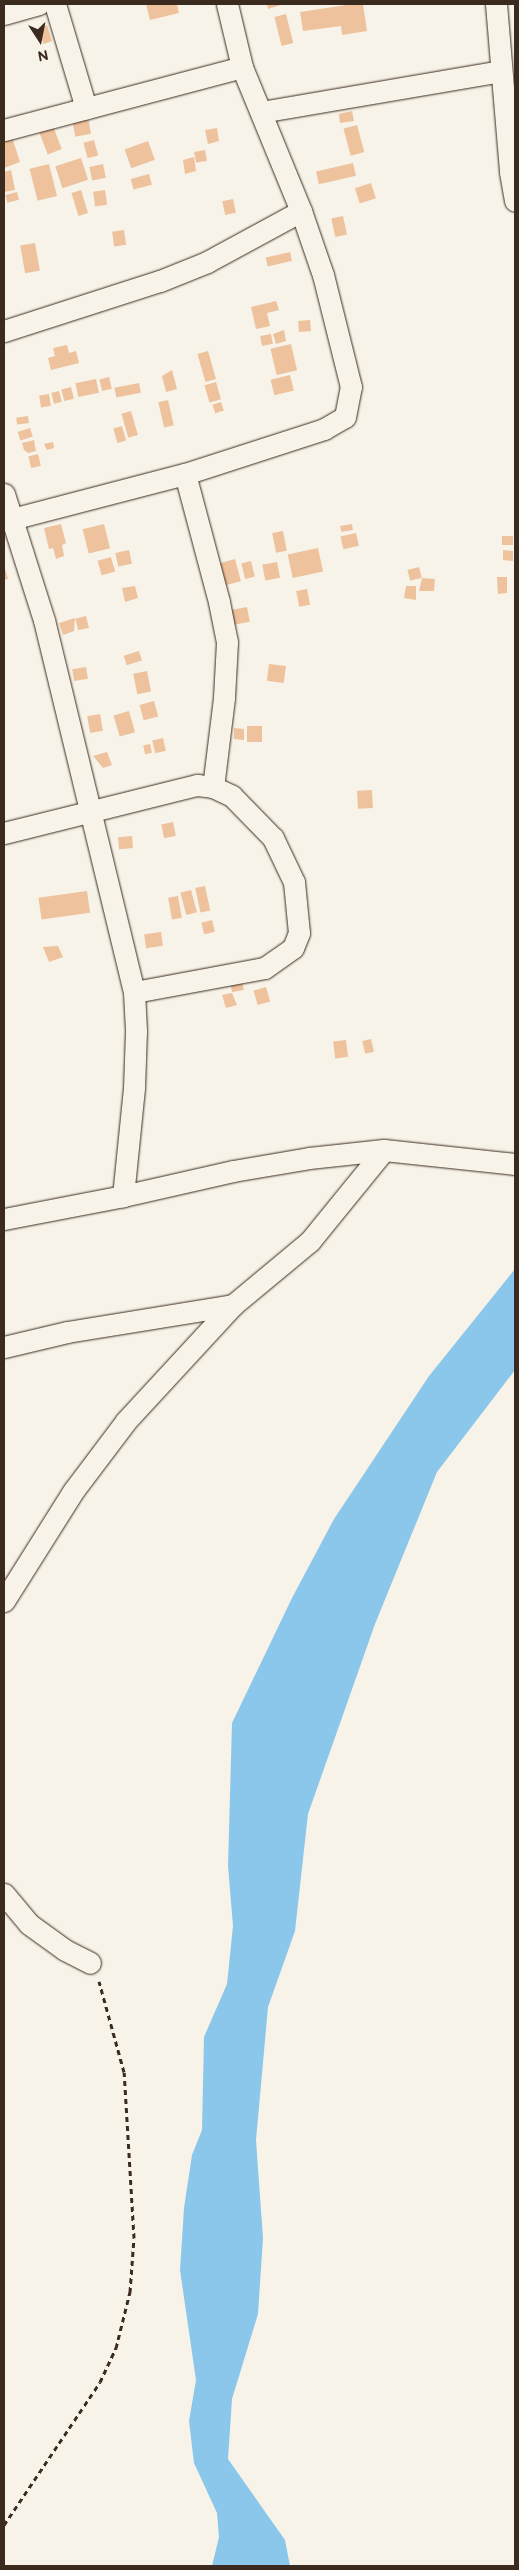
<!DOCTYPE html>
<html>
<head>
<meta charset="utf-8">
<style>
  body { margin:0 }
  #map { position:relative; width:519px; height:2570px; overflow:hidden; background:#f7f3e8; font-family:"Balsamiq Sans",sans-serif }
  div>[style] { position:absolute }
  .water>* { inset:0; background:#8bc7eb }
  .building>* { inset:0; background:#eec29d; transform-origin:0 0 }
  .path>* { height:3px; margin-top:-1.5px; transform-origin:0; background:repeating-linear-gradient(90deg,#3b2a1e 0 5px,transparent 0 9px) }
  .roads { filter:drop-shadow(0 0 1px #3b2a1e) drop-shadow(0 0 1px #3b2a1e) }
  .minor>* { height:21px; margin:-10.5px; padding:0 10.5px; transform-origin:10.5px; border-radius:10.5px; background:#f7f3e8 }
  span { translate:-50% -50%; white-space:nowrap; text-align:center; line-height:1.15; -webkit-text-stroke:4px #f7f3e8; paint-order:stroke }
  .frame { position:absolute; inset:0; border:5px solid #3b2a1e; pointer-events:none }
  .north { position:absolute; left:15px; top:15px; width:50px; height:50px; -webkit-text-stroke:4px #f7f3e8; paint-order:stroke; rotate:169deg; font-size:14px; font-weight:700; line-height:20px; text-align:center; color:#3b2a1e }
  .north::after { content:''; display:block; margin:auto; width:18px; height:22px; background:#3b2a1e; clip-path:polygon(50% 0,100% 100%,50% 72%,0 100%) }
</style>
</head>
<body>
<div id="map">
  <div class="water">
    <div style="clip-path:polygon(515px 1269px,515px 1370px,437px 1472px,375px 1624px,308px 1814px,295px 1931px,268px 2007px,256px 2140px,263px 2238px,258px 2314px,232px 2399px,228px 2459px,285px 2540px,290px 2566px,212px 2566px,219px 2537px,217px 2513px,194px 2463px,189px 2421px,196px 2380px,180px 2270px,184px 2208px,192px 2155px,202px 2130px,204px 2037px,227px 1984px,233px 1926px,228px 1866px,232px 1723px,292px 1598px,334px 1519px,429px 1376px)"></div>
  </div>
  <div class="building">
    <div style="clip-path:polygon(146px 4px,177px 4px,179px 13px,150px 20px)"></div>
    <div style="clip-path:polygon(267px 4px,284px 4px,268px 9px)"></div>
    <div style="clip-path:polygon(353px 4px,363px 4px,367px 31px,342px 35px,341px 26px,303px 31px,300px 12px)"></div>
    <div style="left:286px;top:14px;width:30px;height:12px;rotate:76deg"></div>
    <div style="left:47px;top:25px;width:17px;height:9px;rotate:73deg"></div>
    <div style="clip-path:polygon(352px 111px,354px 121px,340px 123px,339px 114px)"></div>
    <div style="left:88px;top:118px;width:16px;height:16px;rotate:79deg"></div>
    <div style="left:51px;top:121px;width:30px;height:15px;rotate:69deg"></div>
    <div style="left:357px;top:125px;width:28px;height:14px;rotate:75deg"></div>
    <div style="clip-path:polygon(217px 128px,219px 141px,208px 144px,205px 130px)"></div>
    <div style="clip-path:polygon(11px 134px,20px 162px,4px 168px,4px 136px)"></div>
    <div style="left:94px;top:140px;width:16px;height:11px;rotate:75deg"></div>
    <div style="left:148px;top:141px;width:20px;height:25px;rotate:70deg"></div>
    <div style="left:205px;top:150px;width:11px;height:11px;rotate:80deg"></div>
    <div style="clip-path:polygon(194px 157px,196px 171px,185px 174px,183px 160px)"></div>
    <div style="left:81px;top:158px;width:23px;height:27px;rotate:72deg"></div>
    <div style="left:353px;top:163px;width:13px;height:38px;rotate:77deg"></div>
    <div style="left:49px;top:164px;width:33px;height:20px;rotate:76deg"></div>
    <div style="left:103px;top:164px;width:14px;height:14px;rotate:78deg"></div>
    <div style="clip-path:polygon(11px 170px,15px 190px,4px 192px,4px 172px)"></div>
    <div style="left:149px;top:174px;width:11px;height:19px;rotate:75deg"></div>
    <div style="left:371px;top:183px;width:16px;height:17px;rotate:72deg"></div>
    <div style="left:81px;top:190px;width:24px;height:10px;rotate:73deg"></div>
    <div style="left:105px;top:190px;width:15px;height:12px;rotate:82deg"></div>
    <div style="left:17px;top:192px;width:8px;height:12px;rotate:76deg"></div>
    <div style="left:233px;top:199px;width:14px;height:11px;rotate:78deg"></div>
    <div style="left:343px;top:216px;width:19px;height:12px;rotate:78deg"></div>
    <div style="left:124px;top:230px;width:15px;height:12px;rotate:82deg"></div>
    <div style="left:35px;top:243px;width:28px;height:15px;rotate:80deg"></div>
    <div style="left:290px;top:252px;width:9px;height:25px;rotate:77deg"></div>
    <div style="clip-path:polygon(276px 301px,279px 310px,267px 313px,270px 326px,256px 329px,251px 307px)"></div>
    <div style="left:310px;top:320px;width:11px;height:12px;rotate:85deg"></div>
    <div style="clip-path:polygon(284px 330px,286px 341px,276px 344px,273px 334px)"></div>
    <div style="left:271px;top:334px;width:10px;height:11px;rotate:79deg"></div>
    <div style="left:291px;top:344px;width:27px;height:21px;rotate:77deg"></div>
    <div style="clip-path:polygon(67px 345px,69px 353px,76px 351px,79px 363px,51px 370px,48px 358px,55px 356px,53px 348px)"></div>
    <div style="left:208px;top:351px;width:29px;height:11px;rotate:74deg"></div>
    <div style="clip-path:polygon(172px 370px,177px 389px,166px 392px,162px 376px)"></div>
    <div style="left:290px;top:375px;width:16px;height:20px;rotate:76deg"></div>
    <div style="left:109px;top:377px;width:12px;height:10px;rotate:76deg"></div>
    <div style="left:96px;top:379px;width:14px;height:21px;rotate:78deg"></div>
    <div style="left:216px;top:382px;width:18px;height:12px;rotate:74deg"></div>
    <div style="left:139px;top:383px;width:10px;height:25px;rotate:79deg"></div>
    <div style="left:71px;top:387px;width:12px;height:10px;rotate:76deg"></div>
    <div style="left:59px;top:391px;width:11px;height:8px;rotate:75deg"></div>
    <div style="left:49px;top:394px;width:12px;height:10px;rotate:81deg"></div>
    <div style="left:168px;top:400px;width:26px;height:10px;rotate:77deg"></div>
    <div style="left:221px;top:402px;width:9px;height:9px;rotate:72deg"></div>
    <div style="left:131px;top:411px;width:25px;height:10px;rotate:74deg"></div>
    <div style="left:28px;top:416px;width:7px;height:12px;rotate:82deg"></div>
    <div style="left:122px;top:426px;width:15px;height:9px;rotate:74deg"></div>
    <div style="left:30px;top:428px;width:9px;height:13px;rotate:72deg"></div>
    <div style="clip-path:polygon(34px 440px,36px 451px,28px 453px,24px 450px,22px 443px)"></div>
    <div style="clip-path:polygon(53px 442px,54px 448px,47px 450px,44px 444px)"></div>
    <div style="left:38px;top:454px;width:12px;height:10px;rotate:76deg"></div>
    <div style="clip-path:polygon(61px 524px,66px 543px,62px 545px,64px 556px,56px 559px,53px 548px,49px 549px,44px 528px)"></div>
    <div style="left:104px;top:524px;width:25px;height:22px;rotate:76deg"></div>
    <div style="left:352px;top:524px;width:6px;height:12px;rotate:81deg"></div>
    <div style="left:283px;top:531px;width:20px;height:11px;rotate:79deg"></div>
    <div style="left:356px;top:533px;width:13px;height:16px;rotate:77deg"></div>
    <div style="left:502px;top:536px;width:11px;height:9px"></div>
    <div style="left:318px;top:548px;width:24px;height:31px;rotate:78deg"></div>
    <div style="left:129px;top:550px;width:14px;height:14px;rotate:78deg"></div>
    <div style="clip-path:polygon(503px 550px,513px 551px,513px 561px,503px 560px)"></div>
    <div style="left:111px;top:557px;width:15px;height:14px;rotate:74deg"></div>
    <div style="left:235px;top:559px;width:23px;height:16px;rotate:75deg"></div>
    <div style="left:251px;top:561px;width:16px;height:10px;rotate:76deg"></div>
    <div style="left:277px;top:562px;width:16px;height:15px;rotate:79deg"></div>
    <div style="clip-path:polygon(4px 565px,8px 579px,4px 580px)"></div>
    <div style="left:419px;top:567px;width:11px;height:12px;rotate:75deg"></div>
    <div style="clip-path:polygon(497px 577px,507px 577px,507px 593px,498px 594px)"></div>
    <div style="clip-path:polygon(422px 578px,435px 579px,434px 591px,419px 591px)"></div>
    <div style="clip-path:polygon(135px 586px,138px 598px,125px 602px,122px 588px)"></div>
    <div style="clip-path:polygon(406px 586px,416px 586px,416px 600px,404px 598px)"></div>
    <div style="left:307px;top:589px;width:16px;height:11px;rotate:79deg"></div>
    <div style="left:247px;top:607px;width:15px;height:16px;rotate:79deg"></div>
    <div style="left:86px;top:616px;width:12px;height:11px;rotate:76deg"></div>
    <div style="clip-path:polygon(75px 618px,74px 631px,63px 635px,59px 623px)"></div>
    <div style="left:139px;top:651px;width:10px;height:16px;rotate:73deg"></div>
    <div style="left:269px;top:664px;width:17px;height:17px;rotate:7deg"></div>
    <div style="left:86px;top:667px;width:12px;height:14px;rotate:81deg"></div>
    <div style="left:147px;top:671px;width:21px;height:14px;rotate:79deg"></div>
    <div style="left:154px;top:701px;width:16px;height:15px;rotate:75deg"></div>
    <div style="left:129px;top:711px;width:22px;height:16px;rotate:74deg"></div>
    <div style="left:100px;top:714px;width:17px;height:13px;rotate:80deg"></div>
    <div style="left:247px;top:726px;width:15px;height:16px"></div>
    <div style="clip-path:polygon(234px 728px,244px 729px,244px 740px,234px 739px)"></div>
    <div style="left:163px;top:738px;width:13px;height:11px;rotate:77deg"></div>
    <div style="left:150px;top:744px;width:9px;height:7px;rotate:77deg"></div>
    <div style="clip-path:polygon(107px 752px,112px 765px,103px 768px,93px 756px)"></div>
    <div style="left:372px;top:790px;width:18px;height:15px;rotate:87deg"></div>
    <div style="left:173px;top:822px;width:14px;height:12px;rotate:78deg"></div>
    <div style="left:132px;top:836px;width:12px;height:14px;rotate:85deg"></div>
    <div style="left:205px;top:886px;width:25px;height:10px;rotate:78deg"></div>
    <div style="left:191px;top:890px;width:23px;height:11px;rotate:75deg"></div>
    <div style="left:87px;top:891px;width:22px;height:49px;rotate:82deg"></div>
    <div style="left:178px;top:896px;width:22px;height:10px;rotate:80deg"></div>
    <div style="left:212px;top:920px;width:12px;height:11px;rotate:76deg"></div>
    <div style="left:161px;top:932px;width:14px;height:17px;rotate:82deg"></div>
    <div style="clip-path:polygon(58px 946px,63px 957px,49px 962px,43px 947px)"></div>
    <div style="left:241px;top:977px;width:13px;height:12px;rotate:77deg"></div>
    <div style="left:266px;top:987px;width:15px;height:13px;rotate:74deg"></div>
    <div style="clip-path:polygon(232px 993px,237px 1005px,226px 1008px,222px 995px)"></div>
    <div style="left:371px;top:1039px;width:13px;height:9px;rotate:77deg"></div>
    <div style="left:346px;top:1040px;width:17px;height:13px;rotate:83deg"></div>
  </div>
  <div class="path">
    <div style="left:4px;top:2525px;width:172px;rotate:-56.1deg"></div>
    <div style="left:100px;top:2382px;width:38px;rotate:-65deg"></div>
    <div style="left:116px;top:2348px;width:58px;rotate:-76deg"></div>
    <div style="left:130px;top:2292px;width:54px;rotate:-85.8deg"></div>
    <div style="left:134px;top:2238px;width:166px;rotate:-93.4deg"></div>
    <div style="left:124px;top:2072px;width:94px;rotate:-105.4deg"></div>
  </div>
  <div class="roads">
    <div class="minor">
      <div style="left:55px;top:4px;width:109px;rotate:73.4deg"></div>
      <div style="left:496px;top:4px;width:169px;rotate:85.2deg"></div>
      <div style="left:510px;top:172px;width:29px;rotate:80deg"></div>
      <div style="left:4px;top:14px;width:36px;rotate:-16deg"></div>
      <div style="left:261px;top:112px;width:243px;rotate:-9.7deg"></div>
      <div style="left:4px;top:130px;width:246px;rotate:-14.8deg"></div>
      <div style="left:4px;top:331px;width:164px;rotate:-17.8deg"></div>
      <div style="left:160px;top:281px;width:51px;rotate:-22deg"></div>
      <div style="left:207px;top:262px;width:107px;rotate:-28.5deg"></div>
      <div style="left:185px;top:474px;width:132px;rotate:75.1deg"></div>
      <div style="left:219px;top:602px;width:41px;rotate:78.7deg"></div>
      <div style="left:227px;top:642px;width:56px;rotate:93.1deg"></div>
      <div style="left:224px;top:698px;width:90px;rotate:97deg"></div>
      <div style="left:4px;top:494px;width:132px;rotate:72.4deg"></div>
      <div style="left:44px;top:620px;width:383px;rotate:76.4deg"></div>
      <div style="left:134px;top:992px;width:39px;rotate:87deg"></div>
      <div style="left:136px;top:1031px;width:57px;rotate:92deg"></div>
      <div style="left:134px;top:1088px;width:109px;rotate:95.8deg"></div>
      <div style="left:4px;top:521px;width:187px;rotate:-14.6deg"></div>
      <div style="left:185px;top:474px;width:146px;rotate:-17.9deg"></div>
      <div style="left:324px;top:429px;width:24px;rotate:-30deg"></div>
      <div style="left:345px;top:417px;width:31px;rotate:-79deg"></div>
      <div style="left:351px;top:387px;width:115px;rotate:-104deg"></div>
      <div style="left:323px;top:275px;width:68px;rotate:-109deg"></div>
      <div style="left:301px;top:211px;width:156px;rotate:-112.3deg"></div>
      <div style="left:242px;top:67px;width:65px;rotate:-103.4deg"></div>
      <div style="left:4px;top:833px;width:199px;rotate:-14deg"></div>
      <div style="left:197px;top:785px;width:16px;rotate:7deg"></div>
      <div style="left:213px;top:787px;width:21px;rotate:25deg"></div>
      <div style="left:232px;top:796px;width:59px;rotate:45.7deg"></div>
      <div style="left:273px;top:838px;width:49px;rotate:64.5deg"></div>
      <div style="left:294px;top:882px;width:51px;rotate:84.4deg"></div>
      <div style="left:299px;top:933px;width:16px;rotate:112deg"></div>
      <div style="left:293px;top:948px;width:35px;rotate:145deg"></div>
      <div style="left:264px;top:968px;width:132px;rotate:169.5deg"></div>
      <div style="left:4px;top:1219px;width:121px;rotate:-10.9deg"></div>
      <div style="left:123px;top:1196px;width:113px;rotate:-12.8deg"></div>
      <div style="left:233px;top:1171px;width:77px;rotate:-9.7deg"></div>
      <div style="left:309px;top:1158px;width:75px;rotate:-6.1deg"></div>
      <div style="left:384px;top:1150px;width:132px;rotate:6.1deg"></div>
      <div style="left:4px;top:1347px;width:65px;rotate:-13.4deg"></div>
      <div style="left:67px;top:1332px;width:168px;rotate:-9.2deg"></div>
      <div style="left:4px;top:1601px;width:131px;rotate:-57.8deg"></div>
      <div style="left:74px;top:1490px;width:86px;rotate:-53deg"></div>
      <div style="left:126px;top:1421px;width:158px;rotate:-47.3deg"></div>
      <div style="left:233px;top:1305px;width:100px;rotate:-39.7deg"></div>
      <div style="left:310px;top:1241px;width:117px;rotate:-50.9deg"></div>
      <div style="left:4px;top:1894px;width:39px;rotate:50deg"></div>
      <div style="left:29px;top:1924px;width:44px;rotate:35.8deg"></div>
      <div style="left:65px;top:1950px;width:28px;rotate:27deg"></div>
    </div>
  </div>
  <div class="frame"></div>
  <div class="north">N</div>
</div>
</body>
</html>
